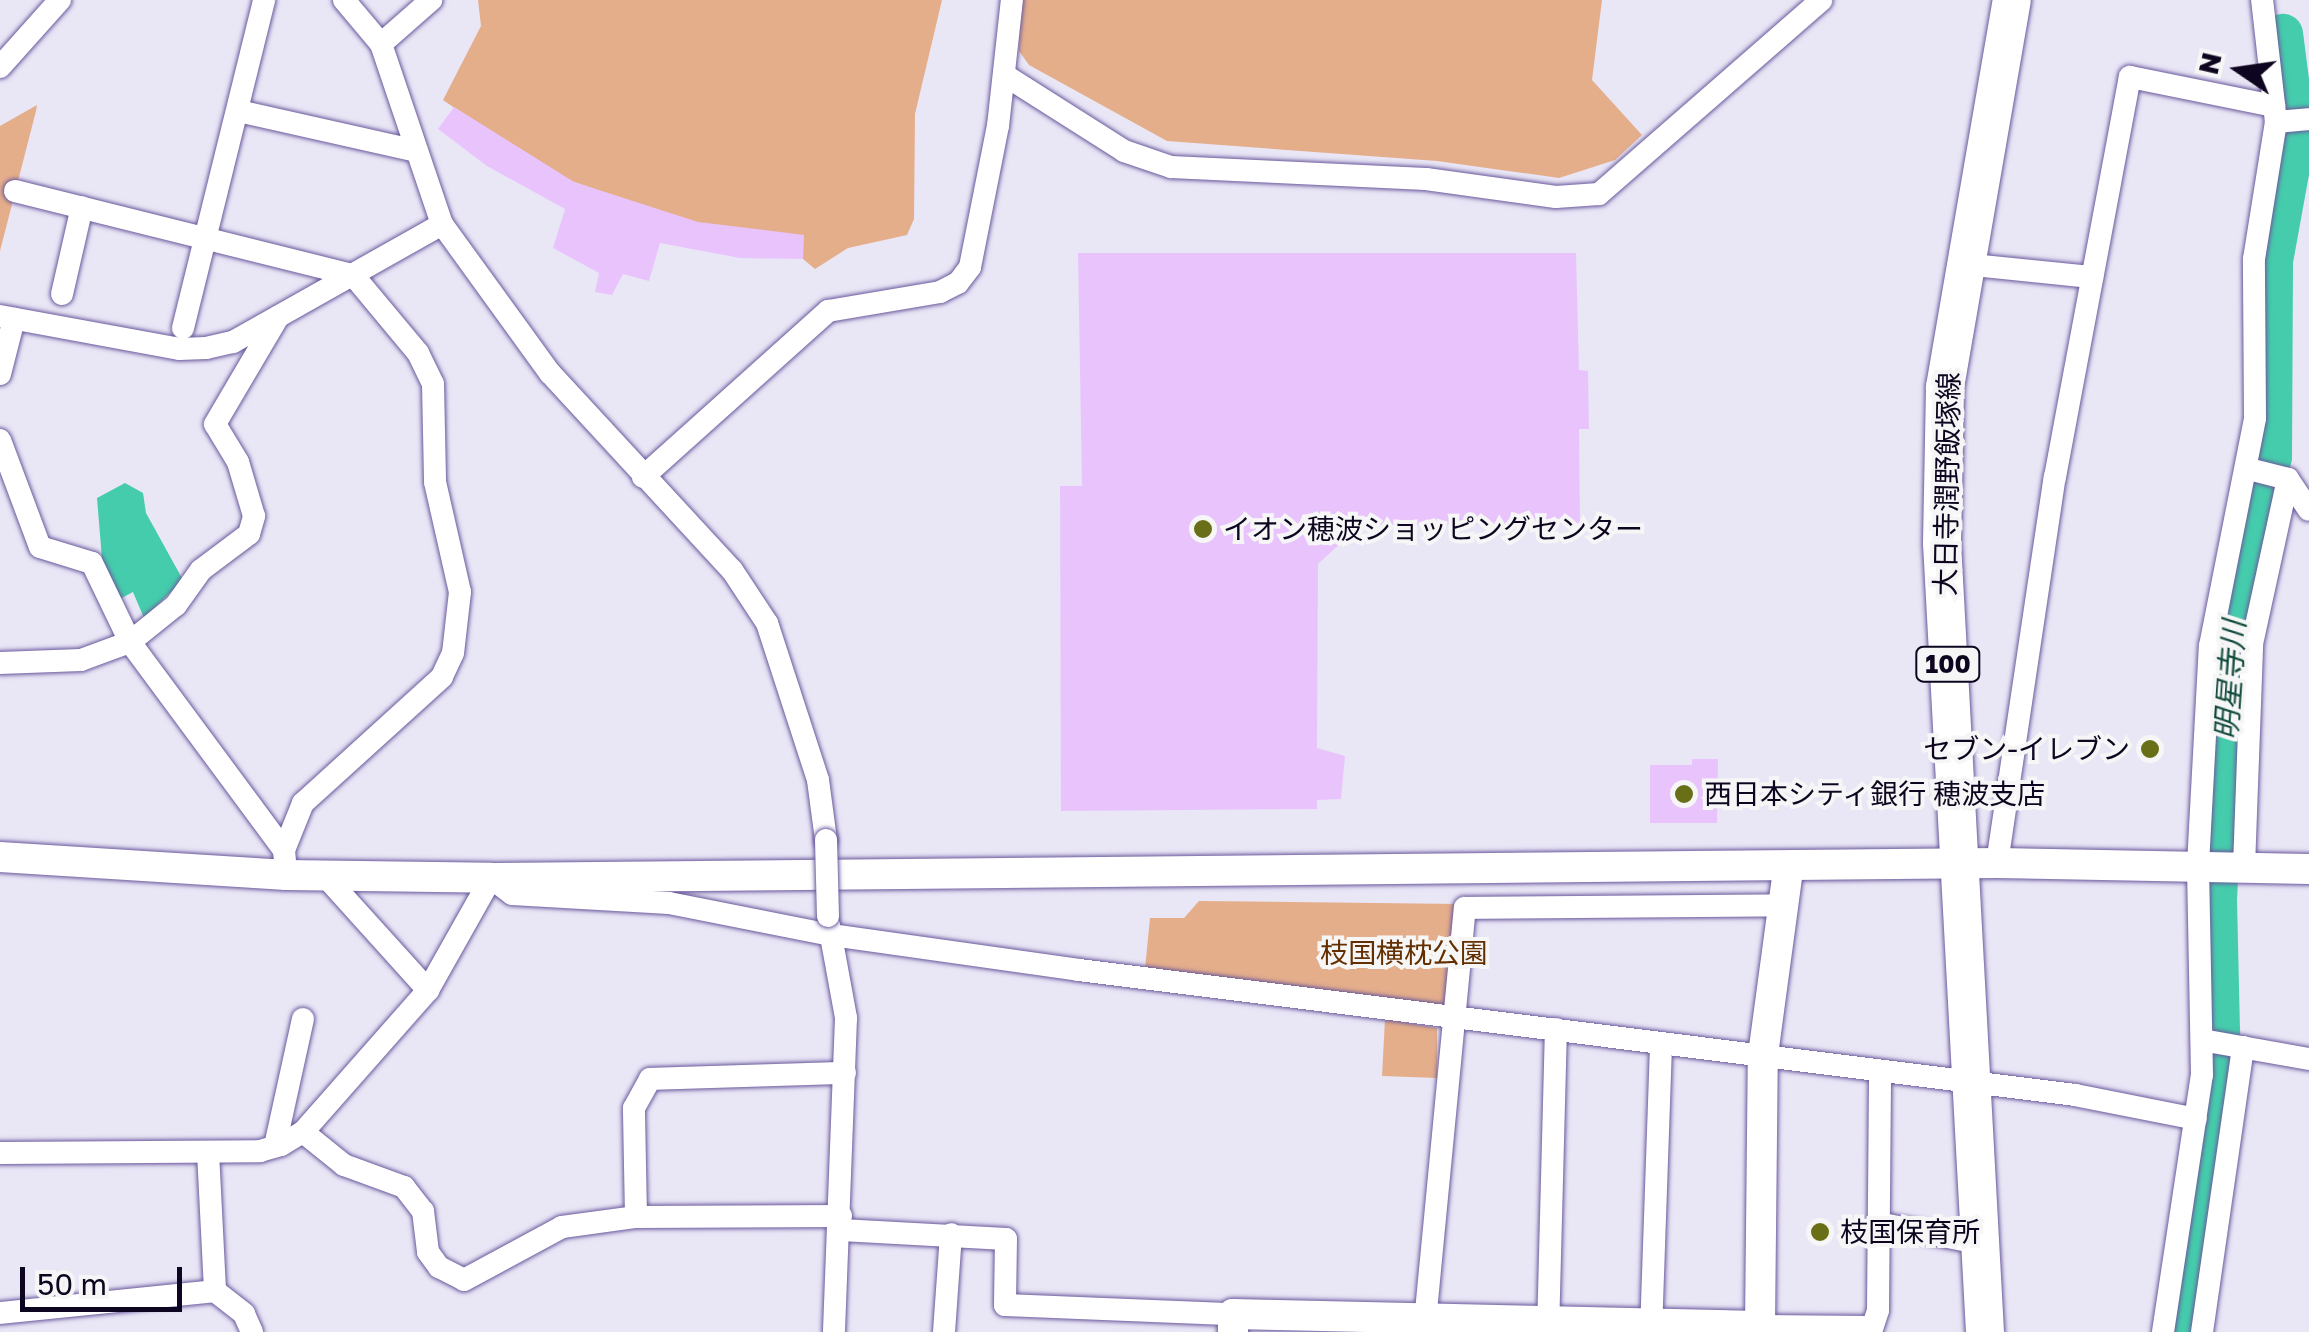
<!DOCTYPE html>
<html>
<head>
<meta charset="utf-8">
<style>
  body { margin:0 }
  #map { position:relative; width:2309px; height:1332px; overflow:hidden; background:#e9e6f6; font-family:"Golos Text","Noto Sans JP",sans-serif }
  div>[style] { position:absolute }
  .green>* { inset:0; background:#e5ae8b }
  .water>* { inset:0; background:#45ccac }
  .river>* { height:40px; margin:-20px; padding:0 20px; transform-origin:20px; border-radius:20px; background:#45ccac }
  .building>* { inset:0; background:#e9c4fc }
  .roads { filter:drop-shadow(0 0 2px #6a599d) drop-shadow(0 0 2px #6a599d) }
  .minor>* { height:22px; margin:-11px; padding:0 11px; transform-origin:11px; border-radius:11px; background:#fff }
  .tertiary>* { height:30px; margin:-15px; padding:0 15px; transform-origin:15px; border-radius:15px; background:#fff }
  .primary>* { height:38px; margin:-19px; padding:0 19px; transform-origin:19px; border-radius:19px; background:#fff }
  .bridges { filter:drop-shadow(0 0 2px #6a599d) drop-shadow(0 0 2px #6a599d) }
  .minor-bridge>* { height:22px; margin:-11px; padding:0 11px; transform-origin:11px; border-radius:11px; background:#fff }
  .dots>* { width:28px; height:28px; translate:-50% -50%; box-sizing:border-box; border:5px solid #f6f6f6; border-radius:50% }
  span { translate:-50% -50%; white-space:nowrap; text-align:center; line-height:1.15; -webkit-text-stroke:8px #f6f6f6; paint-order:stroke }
  .shield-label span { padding:2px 8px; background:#f6f6f6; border:2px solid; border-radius:8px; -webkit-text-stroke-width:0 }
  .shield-label { font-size:25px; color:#0e0620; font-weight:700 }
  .street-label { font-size:28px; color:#0e0620 }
  .poi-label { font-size:28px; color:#0e0620 }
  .left { translate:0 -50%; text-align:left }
  .right { translate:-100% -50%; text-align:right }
  .park-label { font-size:28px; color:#632f00 }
  .water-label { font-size:30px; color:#114a3d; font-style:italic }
  .north { position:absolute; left:2189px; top:20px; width:100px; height:100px; -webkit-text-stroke:8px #f6f6f6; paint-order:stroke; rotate:283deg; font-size:28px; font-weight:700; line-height:40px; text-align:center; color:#0e0620 }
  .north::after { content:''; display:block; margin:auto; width:35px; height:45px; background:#0e0620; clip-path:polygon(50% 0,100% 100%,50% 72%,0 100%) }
  .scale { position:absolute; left:20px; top:1267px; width:162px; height:45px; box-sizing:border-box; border:5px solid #0e0620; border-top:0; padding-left:12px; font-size:30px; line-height:35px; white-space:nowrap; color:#0e0620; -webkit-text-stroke:8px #f6f6f6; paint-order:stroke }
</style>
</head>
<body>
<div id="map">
  <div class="green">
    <div style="clip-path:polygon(478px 0,942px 0,915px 114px,914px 219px,907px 235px,848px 248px,815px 269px,803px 259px,574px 182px,532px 161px,443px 100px,481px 26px)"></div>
    <div style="clip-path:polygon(1021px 0,1602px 0,1592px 80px,1642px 135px,1615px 160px,1559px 178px,1437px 161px,1167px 141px,1029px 65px,1019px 51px)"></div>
    <div style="clip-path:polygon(37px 105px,36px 111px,0 251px,0 126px)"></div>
    <div style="clip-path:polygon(1199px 901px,1459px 904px,1447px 1007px,1145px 969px,1150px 918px,1184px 918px)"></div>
    <div style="clip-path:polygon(1385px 1019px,1437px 1028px,1437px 1078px,1382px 1076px)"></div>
  </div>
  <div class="water">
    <div style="clip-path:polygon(125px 483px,143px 493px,146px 513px,183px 580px,144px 618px,133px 592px,116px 601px,103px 571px,97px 498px)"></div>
  </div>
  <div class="river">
    <div style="left:2185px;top:1332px;width:302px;rotate:-83.3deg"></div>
    <div style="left:2220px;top:1032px;width:132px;rotate:-91.3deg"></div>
    <div style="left:2217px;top:900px;width:224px;rotate:-87.2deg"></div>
    <div style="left:2228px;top:676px;width:74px;rotate:-83.8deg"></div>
    <div style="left:2236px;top:602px;width:149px;rotate:-76.1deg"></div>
    <div style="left:2272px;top:457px;width:196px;rotate:-89.7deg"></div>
    <div style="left:2273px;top:261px;width:128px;rotate:-79.7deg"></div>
    <div style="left:2296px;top:135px;width:102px;rotate:-97.3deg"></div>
  </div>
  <div class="building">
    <div style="clip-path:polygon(454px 107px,574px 182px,698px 222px,804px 235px,803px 259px,740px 258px,660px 243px,649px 281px,623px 274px,612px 295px,595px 292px,599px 273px,553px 248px,565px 209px,487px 166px,438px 129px)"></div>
    <div style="clip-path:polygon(1078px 253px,1576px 253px,1579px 370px,1588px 371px,1589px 429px,1579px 429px,1580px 524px,1360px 525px,1318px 564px,1317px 748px,1345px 756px,1341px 799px,1317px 800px,1317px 809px,1061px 811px,1060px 486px,1082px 486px)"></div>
    <div style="clip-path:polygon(1692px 759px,1718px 759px,1717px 823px,1650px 823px,1650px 765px,1692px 765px)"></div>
  </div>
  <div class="roads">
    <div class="minor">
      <div style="left:344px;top:0;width:57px;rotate:49.9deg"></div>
      <div style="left:381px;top:44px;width:190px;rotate:71.3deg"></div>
      <div style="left:442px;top:224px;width:184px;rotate:54.1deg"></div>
      <div style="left:550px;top:373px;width:268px;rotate:47.3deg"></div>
      <div style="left:732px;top:570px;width:64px;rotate:56.6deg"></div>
      <div style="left:767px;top:623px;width:165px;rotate:72deg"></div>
      <div style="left:818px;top:780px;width:61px;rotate:82.4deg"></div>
      <div style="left:381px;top:44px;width:67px;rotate:-41.3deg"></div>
      <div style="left:0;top:67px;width:90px;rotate:-48.2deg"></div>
      <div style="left:1006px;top:76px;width:140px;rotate:32.4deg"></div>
      <div style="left:1124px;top:151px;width:50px;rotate:18.8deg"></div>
      <div style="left:1171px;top:167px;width:255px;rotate:2.7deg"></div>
      <div style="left:1426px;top:179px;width:131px;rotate:7.9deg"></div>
      <div style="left:1556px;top:197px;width:43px;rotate:-4deg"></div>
      <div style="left:1599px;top:194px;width:295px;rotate:-41.1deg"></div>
      <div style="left:238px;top:111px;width:179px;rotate:12.6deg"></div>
      <div style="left:2276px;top:122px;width:33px;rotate:-5deg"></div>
      <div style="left:15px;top:191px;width:348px;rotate:14deg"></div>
      <div style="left:353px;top:275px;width:102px;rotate:50.2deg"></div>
      <div style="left:418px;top:353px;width:34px;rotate:64deg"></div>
      <div style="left:433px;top:384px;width:98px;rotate:88.8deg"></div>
      <div style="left:435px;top:482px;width:113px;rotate:77.2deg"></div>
      <div style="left:460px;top:592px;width:61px;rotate:96.5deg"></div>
      <div style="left:453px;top:653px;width:26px;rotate:115deg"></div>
      <div style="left:442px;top:677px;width:188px;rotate:137.8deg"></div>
      <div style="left:303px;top:803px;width:51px;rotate:112deg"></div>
      <div style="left:284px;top:850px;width:25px;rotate:85deg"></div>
      <div style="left:1963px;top:264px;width:130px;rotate:5.8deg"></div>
      <div style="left:62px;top:294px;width:89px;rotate:-77.1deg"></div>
      <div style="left:0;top:316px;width:182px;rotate:10.4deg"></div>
      <div style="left:179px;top:349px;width:27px;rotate:-2deg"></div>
      <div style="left:206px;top:348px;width:28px;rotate:-13deg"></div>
      <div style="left:233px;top:342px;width:240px;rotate:-29.4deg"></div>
      <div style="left:183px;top:328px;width:338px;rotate:-76.1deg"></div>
      <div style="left:0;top:374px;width:57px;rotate:-75.7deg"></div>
      <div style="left:0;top:440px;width:114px;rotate:69.5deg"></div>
      <div style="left:40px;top:547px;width:54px;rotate:17.1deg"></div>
      <div style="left:92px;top:563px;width:88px;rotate:64.3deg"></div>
      <div style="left:130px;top:642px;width:259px;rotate:53.5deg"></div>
      <div style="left:643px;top:477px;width:249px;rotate:-41.9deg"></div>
      <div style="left:828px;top:311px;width:114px;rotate:-9.6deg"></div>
      <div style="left:940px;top:292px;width:20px;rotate:-27deg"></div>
      <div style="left:958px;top:283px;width:20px;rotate:-53deg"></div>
      <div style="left:970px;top:267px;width:144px;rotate:-78.8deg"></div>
      <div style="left:998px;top:126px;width:127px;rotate:-83.7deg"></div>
      <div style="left:2288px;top:479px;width:37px;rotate:56deg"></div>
      <div style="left:0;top:663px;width:81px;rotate:-2.1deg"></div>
      <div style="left:81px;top:660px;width:52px;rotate:-20.2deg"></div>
      <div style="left:130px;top:642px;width:59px;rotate:-38.8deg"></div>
      <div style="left:176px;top:605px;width:43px;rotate:-54.5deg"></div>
      <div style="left:201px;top:570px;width:60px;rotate:-36.9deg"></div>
      <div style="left:249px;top:534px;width:19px;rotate:-74deg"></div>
      <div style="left:254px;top:516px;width:56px;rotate:-106.5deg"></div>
      <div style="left:238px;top:462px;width:44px;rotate:-121.2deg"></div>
      <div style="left:215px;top:424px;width:124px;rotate:-59.5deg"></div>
      <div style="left:1997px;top:863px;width:390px;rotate:-81.5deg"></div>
      <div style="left:2055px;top:477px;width:407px;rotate:-79.4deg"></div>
      <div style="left:2130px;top:77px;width:147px;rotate:11.4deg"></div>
      <div style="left:2244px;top:867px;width:223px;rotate:-87.9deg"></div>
      <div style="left:2252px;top:644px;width:169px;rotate:-77.7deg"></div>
      <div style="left:2288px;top:479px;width:40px;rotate:-165.6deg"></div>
      <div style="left:325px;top:876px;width:154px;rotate:47.9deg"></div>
      <div style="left:829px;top:925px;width:95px;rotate:79.6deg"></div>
      <div style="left:846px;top:1018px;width:314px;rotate:92.2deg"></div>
      <div style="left:2202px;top:1040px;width:109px;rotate:10.1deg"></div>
      <div style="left:303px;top:1132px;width:53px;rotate:38.8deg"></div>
      <div style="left:344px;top:1165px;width:64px;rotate:20.1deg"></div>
      <div style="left:404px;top:1187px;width:31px;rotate:52deg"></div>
      <div style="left:423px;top:1211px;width:41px;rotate:83deg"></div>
      <div style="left:428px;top:1252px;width:19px;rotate:54deg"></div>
      <div style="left:439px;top:1267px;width:28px;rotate:27deg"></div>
      <div style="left:464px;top:1280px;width:111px;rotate:-28.4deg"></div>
      <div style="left:562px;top:1227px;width:75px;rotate:-7.7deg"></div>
      <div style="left:636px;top:1217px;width:205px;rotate:-0.3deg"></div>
      <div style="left:275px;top:1146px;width:130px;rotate:-77.6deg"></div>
      <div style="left:208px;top:1152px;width:139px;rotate:87.1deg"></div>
      <div style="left:215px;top:1291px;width:37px;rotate:38deg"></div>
      <div style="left:244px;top:1314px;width:20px;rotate:66deg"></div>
      <div style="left:0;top:1153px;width:260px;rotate:-0.4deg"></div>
      <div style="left:260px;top:1151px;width:22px;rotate:-16deg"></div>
      <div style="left:281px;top:1145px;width:26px;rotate:-31deg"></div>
      <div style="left:303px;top:1132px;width:189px;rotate:-48.6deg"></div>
      <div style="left:428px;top:990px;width:129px;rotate:-60.6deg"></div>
      <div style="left:491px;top:878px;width:26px;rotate:37deg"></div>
      <div style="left:512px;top:894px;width:157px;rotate:3.3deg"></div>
      <div style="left:669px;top:903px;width:165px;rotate:11.2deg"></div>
      <div style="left:831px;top:935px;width:250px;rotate:8deg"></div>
      <div style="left:1079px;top:970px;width:1004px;rotate:7.15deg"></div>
      <div style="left:2075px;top:1095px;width:123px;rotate:11.2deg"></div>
      <div style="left:636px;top:1217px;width:109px;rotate:-91.1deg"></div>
      <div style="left:634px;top:1108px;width:33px;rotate:-61deg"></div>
      <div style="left:650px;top:1079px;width:195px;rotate:-1.8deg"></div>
      <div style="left:1877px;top:1223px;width:104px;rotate:11.1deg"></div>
      <div style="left:841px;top:1230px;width:165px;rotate:3.1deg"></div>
      <div style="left:1006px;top:1239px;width:66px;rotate:90.9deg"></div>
      <div style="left:1005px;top:1305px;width:228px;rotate:2.3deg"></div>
      <div style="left:0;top:1313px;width:216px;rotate:-5.8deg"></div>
      <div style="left:944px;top:1332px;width:98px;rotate:-85.9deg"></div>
      <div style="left:1424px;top:1332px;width:426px;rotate:-84.5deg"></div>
      <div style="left:1465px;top:908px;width:318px;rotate:-0.5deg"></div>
      <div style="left:1548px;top:1332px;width:303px;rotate:-88.5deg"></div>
      <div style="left:1651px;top:1332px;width:289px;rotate:-88deg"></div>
      <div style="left:1760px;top:1332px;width:6px;rotate:-90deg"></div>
      <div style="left:1760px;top:1326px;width:111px;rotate:0.5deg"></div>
      <div style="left:1871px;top:1332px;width:23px;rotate:-72deg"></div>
      <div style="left:1878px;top:1310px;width:239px;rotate:-89.5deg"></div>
      <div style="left:2163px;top:1332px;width:260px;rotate:-81.4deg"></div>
      <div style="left:2202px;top:1075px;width:210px;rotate:-91.1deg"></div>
      <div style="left:2198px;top:865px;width:219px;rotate:-86.9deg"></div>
      <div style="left:2210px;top:646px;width:232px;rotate:-78.8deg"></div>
      <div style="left:2255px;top:418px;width:159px;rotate:-90.4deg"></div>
      <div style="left:2254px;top:259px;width:139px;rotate:-80.9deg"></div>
      <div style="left:2276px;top:122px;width:123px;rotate:-96.5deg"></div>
      <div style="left:2202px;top:1332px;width:288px;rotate:-81.8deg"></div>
    </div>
    <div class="tertiary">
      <div style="left:0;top:857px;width:287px;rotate:3.6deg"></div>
      <div style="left:286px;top:875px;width:205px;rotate:0.8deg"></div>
      <div style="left:491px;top:878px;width:1506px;rotate:-0.57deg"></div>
      <div style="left:1997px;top:863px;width:312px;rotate:1.1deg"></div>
      <div style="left:1233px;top:1332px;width:18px;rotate:-90deg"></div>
      <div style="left:1233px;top:1314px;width:527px;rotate:1.3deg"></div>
      <div style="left:1760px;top:1326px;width:271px;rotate:-89.4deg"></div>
      <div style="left:1763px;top:1055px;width:188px;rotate:-82.3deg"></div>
    </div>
    <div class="primary">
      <div style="left:1985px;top:1332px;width:790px;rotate:-93.12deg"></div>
      <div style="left:1942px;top:543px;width:156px;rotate:-88.9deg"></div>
      <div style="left:1945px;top:387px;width:393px;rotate:-80.2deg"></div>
    </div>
  </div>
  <div class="bridges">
    <div class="minor-bridge">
      <div style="left:826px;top:840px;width:76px;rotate:88.5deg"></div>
    </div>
  </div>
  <div class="dots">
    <div style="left:1203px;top:529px;background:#686f16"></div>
    <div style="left:2150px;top:749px;background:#686f16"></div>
    <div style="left:1684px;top:794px;background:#686f16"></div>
    <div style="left:1820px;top:1232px;background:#686f16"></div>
  </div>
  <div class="shield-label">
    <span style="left:1948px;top:664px">100</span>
  </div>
  <div class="street-label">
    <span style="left:1947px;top:484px;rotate:-89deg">大日寺潤野飯塚線</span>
  </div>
  <div class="poi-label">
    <span class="left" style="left:1223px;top:529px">イオン穂波ショッピングセンター</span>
    <span class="right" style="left:2130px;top:749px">セブン-イレブン</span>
    <span class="left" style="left:1704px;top:794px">西日本シティ銀行 穂波支店</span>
    <span class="left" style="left:1840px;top:1232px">枝国保育所</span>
  </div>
  <div class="park-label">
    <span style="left:1404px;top:953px">枝国横枕公園</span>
  </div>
  <div class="water-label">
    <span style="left:2230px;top:680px;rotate:-86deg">明星寺川</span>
  </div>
  <div class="north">N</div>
  <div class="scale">50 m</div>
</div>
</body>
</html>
